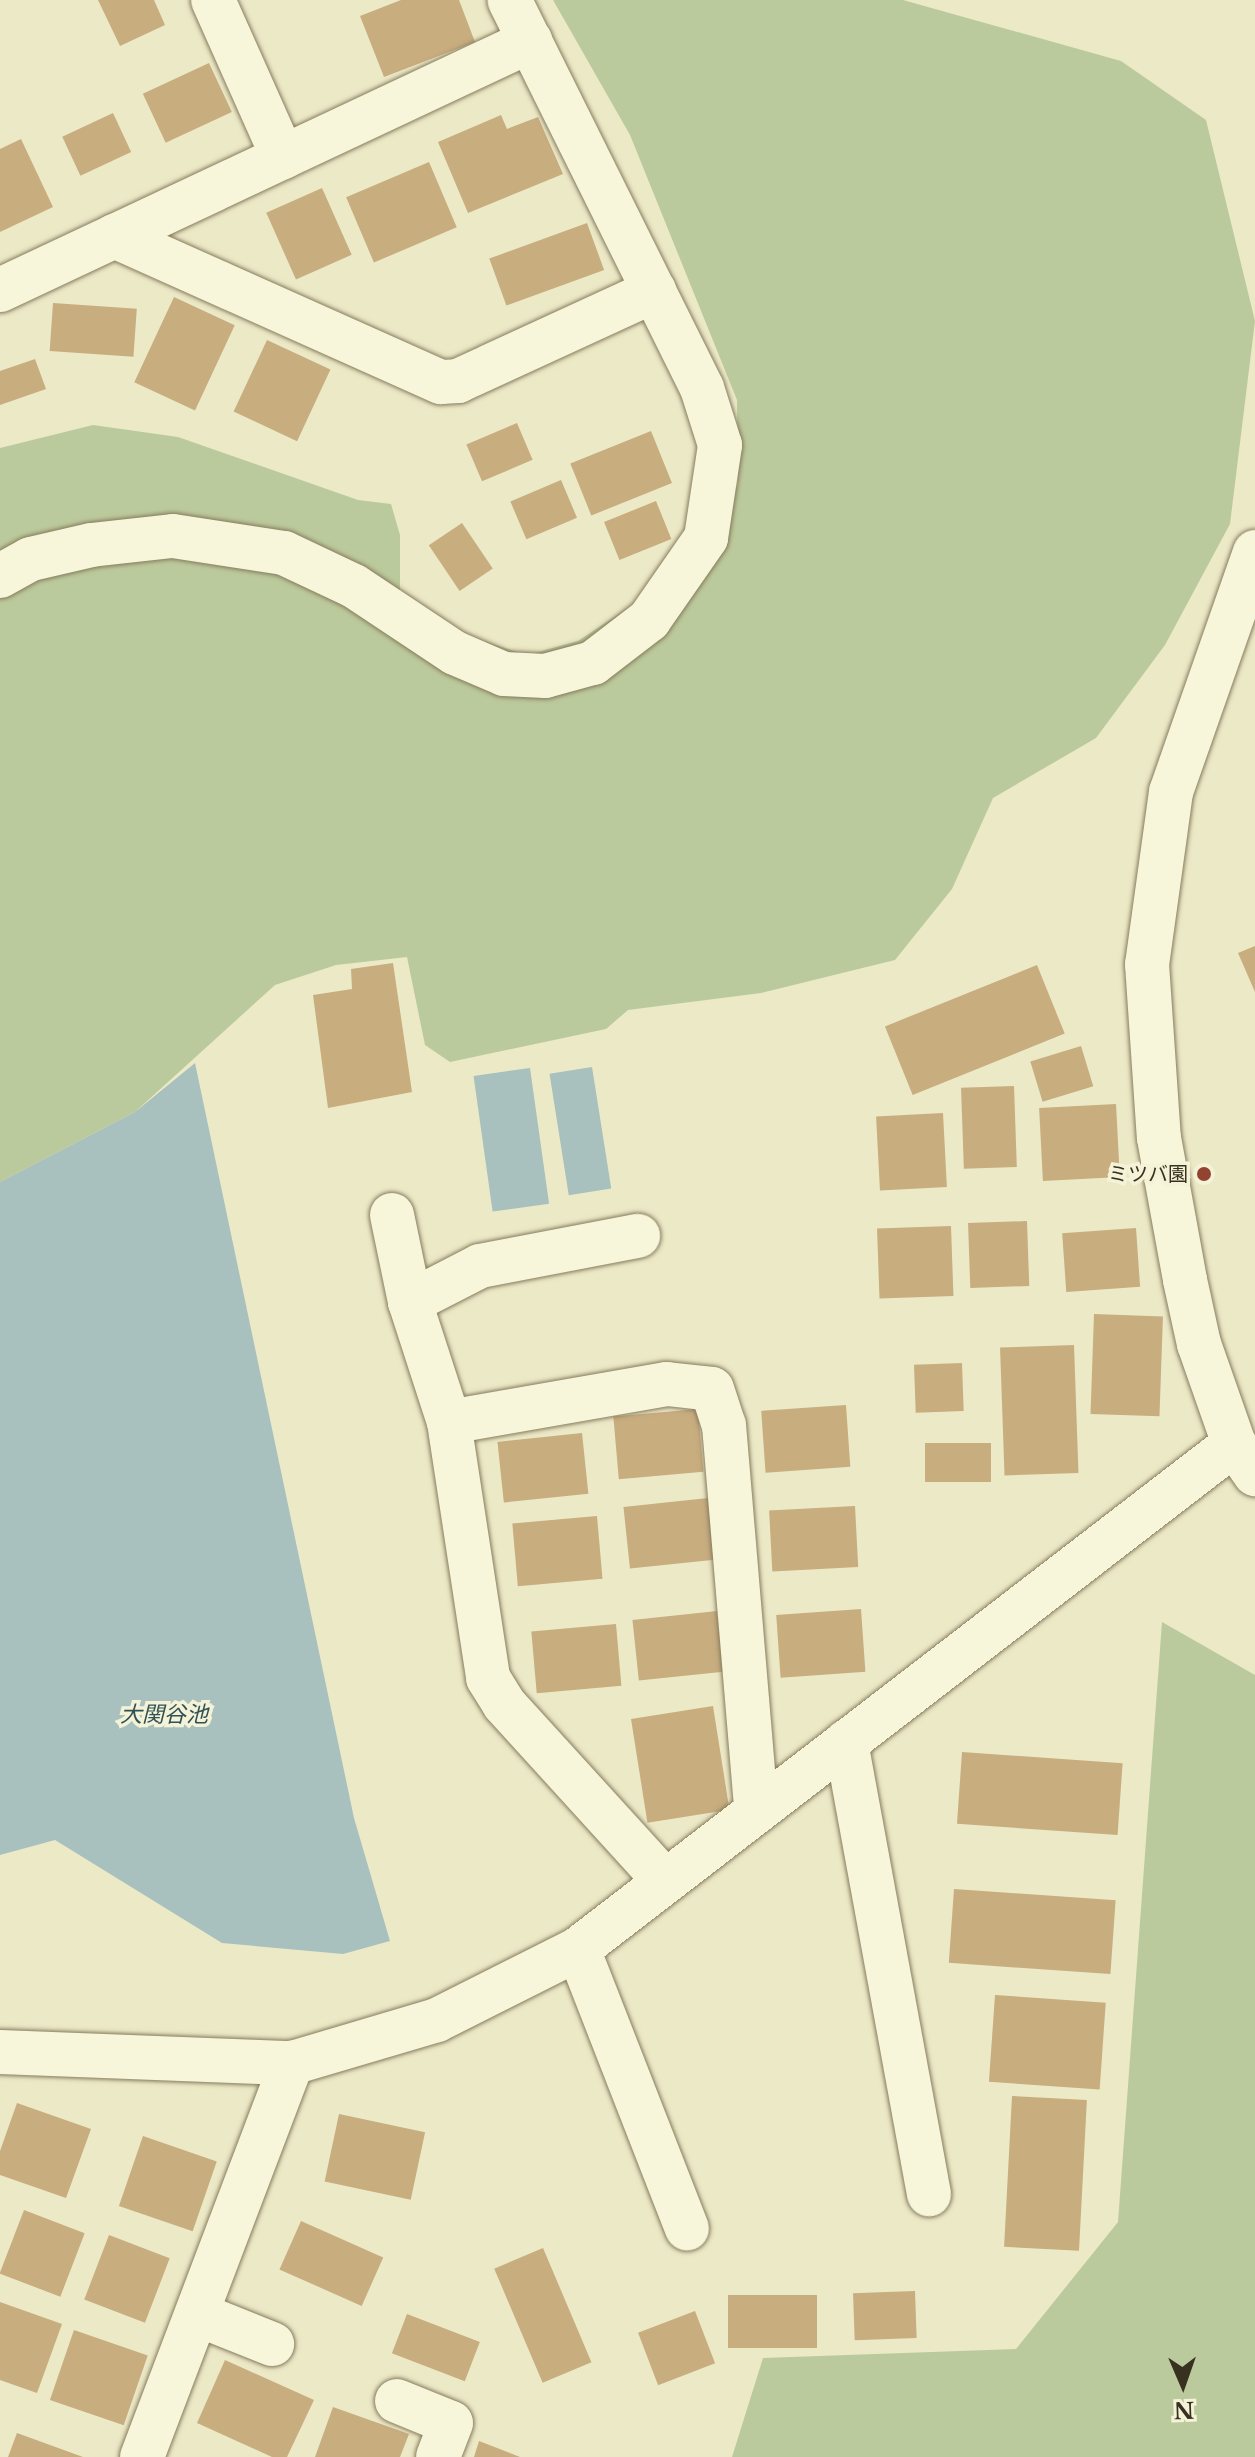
<!DOCTYPE html>
<html>
<head>
<meta charset="utf-8">
<style>
  body { margin:0 }
  #map { position:relative; width:1255px; height:2457px; overflow:hidden; background:#ece9c7; font-family:"Libre Baskerville","Noto Sans JP",serif }
  div>[style] { position:absolute }
  .green>* { inset:0; background:#bbca9c }
  .water>* { inset:0; background:#a8c0be; transform-origin:0 0 }
  .building>* { inset:0; background:#c8ad7f; transform-origin:0 0 }
  .roads { filter:drop-shadow(0 0 2px #877c5d) drop-shadow(0 0 2px #877c5d) }
  .minor>* { height:44px; margin:-22px; padding:0 22px; transform-origin:22px; border-radius:22px; background:#f7f5da }
  .dots>* { width:22px; height:22px; translate:-50% -50%; box-sizing:border-box; border:4px solid #f4f2d7; border-radius:50% }
  span { translate:-50% -50%; white-space:nowrap; text-align:center; line-height:1.15; -webkit-text-stroke:7px #f4f2d7; paint-order:stroke }
  .poi-label { font-size:20px; color:#383120 }
  .right { translate:-100% -50%; text-align:right }
  .water-label { font-size:22px; color:#305257; font-style:italic }
  .north { position:absolute; left:1143px; top:2345px; width:80px; height:80px; -webkit-text-stroke:6px #f4f2d7; paint-order:stroke; rotate:178deg; font-size:22px; font-weight:700; line-height:32px; text-align:center; color:#383120 }
  .north::after { content:''; display:block; margin:auto; width:28px; height:36px; background:#383120; clip-path:polygon(50% 0,100% 100%,50% 72%,0 100%) }
</style>
</head>
<body>
<div id="map">
  <div class="green">
    <div style="clip-path:polygon(553px 0,903px 0,1121px 61px,1206px 120px,1255px 321px,1230px 524px,1165px 645px,1096px 738px,993px 798px,952px 889px,895px 960px,761px 993px,628px 1010px,606px 1029px,450px 1062px,425px 1045px,407px 957px,336px 965px,275px 985px,135px 1112px,0 1182px,0 448px,93px 425px,178px 437px,358px 500px,391px 504px,400px 535px,400px 614px,527px 655px,578px 641px,709px 554px,738px 484px,737px 400px,630px 135px)"></div>
    <div style="clip-path:polygon(1162px 1622px,1255px 1675px,1255px 2457px,732px 2457px,763px 2358px,1016px 2349px,1118px 2222px)"></div>
  </div>
  <div class="water">
    <div style="clip-path:polygon(195px 1063px,354px 1818px,390px 1941px,343px 1954px,222px 1943px,55px 1840px,0 1855px,0 1182px,135px 1112px)"></div>
    <div style="left:592px;top:1067px;width:123px;height:43px;rotate:81deg"></div>
    <div style="left:530px;top:1068px;width:137px;height:57px;rotate:82deg"></div>
  </div>
  <div class="building">
    <div style="clip-path:polygon(98px 0,154px 0,165px 25px,120px 46px)"></div>
    <div style="clip-path:polygon(401px 0,459px 0,475px 42px,384px 77px,360px 16px)"></div>
    <div style="left:209px;top:63px;width:54px;height:73px;rotate:65deg"></div>
    <div style="left:113px;top:113px;width:43px;height:56px;rotate:65deg"></div>
    <div style="clip-path:polygon(501px 115px,507px 129px,538px 117px,563px 174px,468px 213px,438px 142px)"></div>
    <div style="clip-path:polygon(21px 139px,53px 207px,0 232px,0 149px)"></div>
    <div style="left:429px;top:162px;width:71px;height:90px;rotate:67deg"></div>
    <div style="left:322px;top:188px;width:73px;height:61px;rotate:66deg"></div>
    <div style="left:587px;top:223px;width:50px;height:104px;rotate:70deg"></div>
    <div style="left:174px;top:297px;width:67px;height:94px;rotate:25deg"></div>
    <div style="left:53px;top:303px;width:84px;height:48px;rotate:4deg"></div>
    <div style="left:267px;top:340px;width:70px;height:79px;rotate:25deg"></div>
    <div style="clip-path:polygon(35px 359px,46px 389px,0 405px,0 371px)"></div>
    <div style="left:517px;top:423px;width:40px;height:55px;rotate:67deg"></div>
    <div style="left:651px;top:431px;width:56px;height:87px;rotate:68deg"></div>
    <div style="left:561px;top:480px;width:41px;height:55px;rotate:67deg"></div>
    <div style="left:656px;top:501px;width:41px;height:56px;rotate:68deg"></div>
    <div style="left:462px;top:523px;width:55px;height:40px;rotate:56deg"></div>
    <div style="clip-path:polygon(1255px 946px,1255px 992px,1238px 953px)"></div>
    <div style="clip-path:polygon(393px 963px,412px 1092px,328px 1108px,313px 995px,352px 989px,351px 969px)"></div>
    <div style="left:1037px;top:965px;width:74px;height:164px;rotate:68deg"></div>
    <div style="left:1081px;top:1046px;width:42px;height:53px;rotate:73deg"></div>
    <div style="left:1014px;top:1086px;width:81px;height:53px;rotate:88deg"></div>
    <div style="left:1116px;top:1104px;width:73px;height:77px;rotate:87deg"></div>
    <div style="left:943px;top:1113px;width:74px;height:67px;rotate:87deg"></div>
    <div style="left:1027px;top:1221px;width:65px;height:59px;rotate:88deg"></div>
    <div style="left:951px;top:1226px;width:70px;height:74px;rotate:88deg"></div>
    <div style="left:1136px;top:1228px;width:59px;height:74px;rotate:86deg"></div>
    <div style="left:1094px;top:1314px;width:69px;height:100px;rotate:2deg"></div>
    <div style="left:1074px;top:1345px;width:128px;height:74px;rotate:88deg"></div>
    <div style="left:962px;top:1363px;width:48px;height:48px;rotate:88deg"></div>
    <div style="left:846px;top:1405px;width:62px;height:85px;rotate:86deg"></div>
    <div style="left:698px;top:1409px;width:63px;height:85px;rotate:85deg"></div>
    <div style="left:582px;top:1433px;width:61px;height:85px;rotate:84deg"></div>
    <div style="left:991px;top:1443px;width:39px;height:66px;rotate:90deg"></div>
    <div style="left:708px;top:1498px;width:62px;height:85px;rotate:84deg"></div>
    <div style="left:855px;top:1506px;width:61px;height:86px;rotate:87deg"></div>
    <div style="left:597px;top:1516px;width:63px;height:85px;rotate:85deg"></div>
    <div style="left:861px;top:1609px;width:63px;height:85px;rotate:86deg"></div>
    <div style="left:717px;top:1611px;width:61px;height:85px;rotate:84deg"></div>
    <div style="left:616px;top:1624px;width:62px;height:85px;rotate:85deg"></div>
    <div style="left:713px;top:1706px;width:105px;height:83px;rotate:81deg"></div>
    <div style="left:962px;top:1752px;width:161px;height:72px;rotate:4deg"></div>
    <div style="left:954px;top:1889px;width:162px;height:74px;rotate:4deg"></div>
    <div style="left:995px;top:1995px;width:111px;height:87px;rotate:4deg"></div>
    <div style="left:1012px;top:2096px;width:75px;height:151px;rotate:3deg"></div>
    <div style="clip-path:polygon(17px 2103px,91px 2129px,66px 2198px,0 2175px,0 2151px)"></div>
    <div style="left:339px;top:2114px;width:88px;height:69px;rotate:12deg"></div>
    <div style="left:143px;top:2136px;width:78px;height:74px;rotate:19deg"></div>
    <div style="left:24px;top:2210px;width:65px;height:68px;rotate:21deg"></div>
    <div style="left:301px;top:2221px;width:90px;height:53px;rotate:24deg"></div>
    <div style="left:109px;top:2235px;width:65px;height:69px;rotate:21deg"></div>
    <div style="left:543px;top:2248px;width:124px;height:53px;rotate:67deg"></div>
    <div style="left:915px;top:2291px;width:47px;height:62px;rotate:88deg"></div>
    <div style="left:728px;top:2295px;width:89px;height:53px"></div>
    <div style="clip-path:polygon(0 2302px,62px 2324px,37px 2393px,0 2380px)"></div>
    <div style="left:695px;top:2311px;width:56px;height:61px;rotate:69deg"></div>
    <div style="left:407px;top:2314px;width:78px;height:42px;rotate:21deg"></div>
    <div style="left:74px;top:2330px;width:78px;height:74px;rotate:19deg"></div>
    <div style="clip-path:polygon(225px 2360px,314px 2400px,287px 2457px,272px 2457px,197px 2423px)"></div>
    <div style="clip-path:polygon(333px 2407px,409px 2434px,400px 2457px,315px 2457px)"></div>
    <div style="clip-path:polygon(17px 2433px,83px 2457px,8px 2457px)"></div>
    <div style="clip-path:polygon(479px 2441px,520px 2457px,474px 2457px)"></div>
  </div>
  <div class="roads">
    <div class="minor">
      <div style="left:213px;top:0;width:172px;rotate:66deg"></div>
      <div style="left:114px;top:236px;width:358px;rotate:24.1deg"></div>
      <div style="left:441px;top:382px;width:17px;rotate:-3deg"></div>
      <div style="left:458px;top:381px;width:216px;rotate:-24.7deg"></div>
      <div style="left:0;top:290px;width:586px;rotate:-25.16deg"></div>
      <div style="left:1255px;top:552px;width:254px;rotate:109.3deg"></div>
      <div style="left:1171px;top:792px;width:174px;rotate:97.9deg"></div>
      <div style="left:1147px;top:964px;width:174px;rotate:86.1deg"></div>
      <div style="left:1159px;top:1138px;width:144px;rotate:79.6deg"></div>
      <div style="left:1185px;top:1280px;width:66px;rotate:77.7deg"></div>
      <div style="left:1199px;top:1344px;width:106px;rotate:70.7deg"></div>
      <div style="left:1234px;top:1444px;width:37px;rotate:55deg"></div>
      <div style="left:0;top:576px;width:35px;rotate:-29deg"></div>
      <div style="left:31px;top:559px;width:62px;rotate:-13.1deg"></div>
      <div style="left:91px;top:545px;width:82px;rotate:-6.3deg"></div>
      <div style="left:173px;top:536px;width:112px;rotate:8.7deg"></div>
      <div style="left:284px;top:553px;width:77px;rotate:25.2deg"></div>
      <div style="left:354px;top:586px;width:121px;rotate:33.6deg"></div>
      <div style="left:455px;top:653px;width:53px;rotate:23.2deg"></div>
      <div style="left:504px;top:674px;width:41px;rotate:2.8deg"></div>
      <div style="left:545px;top:676px;width:50px;rotate:-15.2deg"></div>
      <div style="left:593px;top:663px;width:71px;rotate:-37.5deg"></div>
      <div style="left:649px;top:620px;width:100px;rotate:-55.2deg"></div>
      <div style="left:706px;top:538px;width:94px;rotate:-81.4deg"></div>
      <div style="left:720px;top:445px;width:60px;rotate:-107.5deg"></div>
      <div style="left:702px;top:388px;width:433px;rotate:-116.4deg"></div>
      <div style="left:392px;top:1215px;width:89px;rotate:78.3deg"></div>
      <div style="left:410px;top:1302px;width:126px;rotate:72deg"></div>
      <div style="left:449px;top:1422px;width:259px;rotate:81.3deg"></div>
      <div style="left:488px;top:1678px;width:31px;rotate:58deg"></div>
      <div style="left:504px;top:1704px;width:239px;rotate:47.7deg"></div>
      <div style="left:410px;top:1302px;width:79px;rotate:-27.2deg"></div>
      <div style="left:480px;top:1266px;width:161px;rotate:-10.8deg"></div>
      <div style="left:449px;top:1422px;width:221px;rotate:-9.9deg"></div>
      <div style="left:667px;top:1384px;width:45px;rotate:6.3deg"></div>
      <div style="left:712px;top:1389px;width:38px;rotate:72deg"></div>
      <div style="left:724px;top:1425px;width:386px;rotate:85.2deg"></div>
      <div style="left:846px;top:1742px;width:460px;rotate:79.6deg"></div>
      <div style="left:578px;top:1949px;width:300px;rotate:68.7deg"></div>
      <div style="left:0;top:2052px;width:292px;rotate:2.2deg"></div>
      <div style="left:292px;top:2063px;width:151px;rotate:-16.5deg"></div>
      <div style="left:437px;top:2020px;width:158px;rotate:-26.7deg"></div>
      <div style="left:578px;top:1949px;width:828px;rotate:-37.59deg"></div>
      <div style="left:197px;top:2314px;width:81px;rotate:21.8deg"></div>
      <div style="left:397px;top:2401px;width:58px;rotate:22.2deg"></div>
      <div style="left:451px;top:2423px;width:36px;rotate:111deg"></div>
      <div style="left:142px;top:2457px;width:422px;rotate:-69.2deg"></div>
    </div>
  </div>
  <div class="dots">
    <div style="left:1204px;top:1174px;background:#934431"></div>
  </div>
  <div class="poi-label">
    <span class="right" style="left:1188px;top:1174px">ミツバ園</span>
  </div>
  <div class="water-label">
    <span style="left:164px;top:1715px">大関谷池</span>
  </div>
  <div class="north">N</div>
</div>
</body>
</html>
